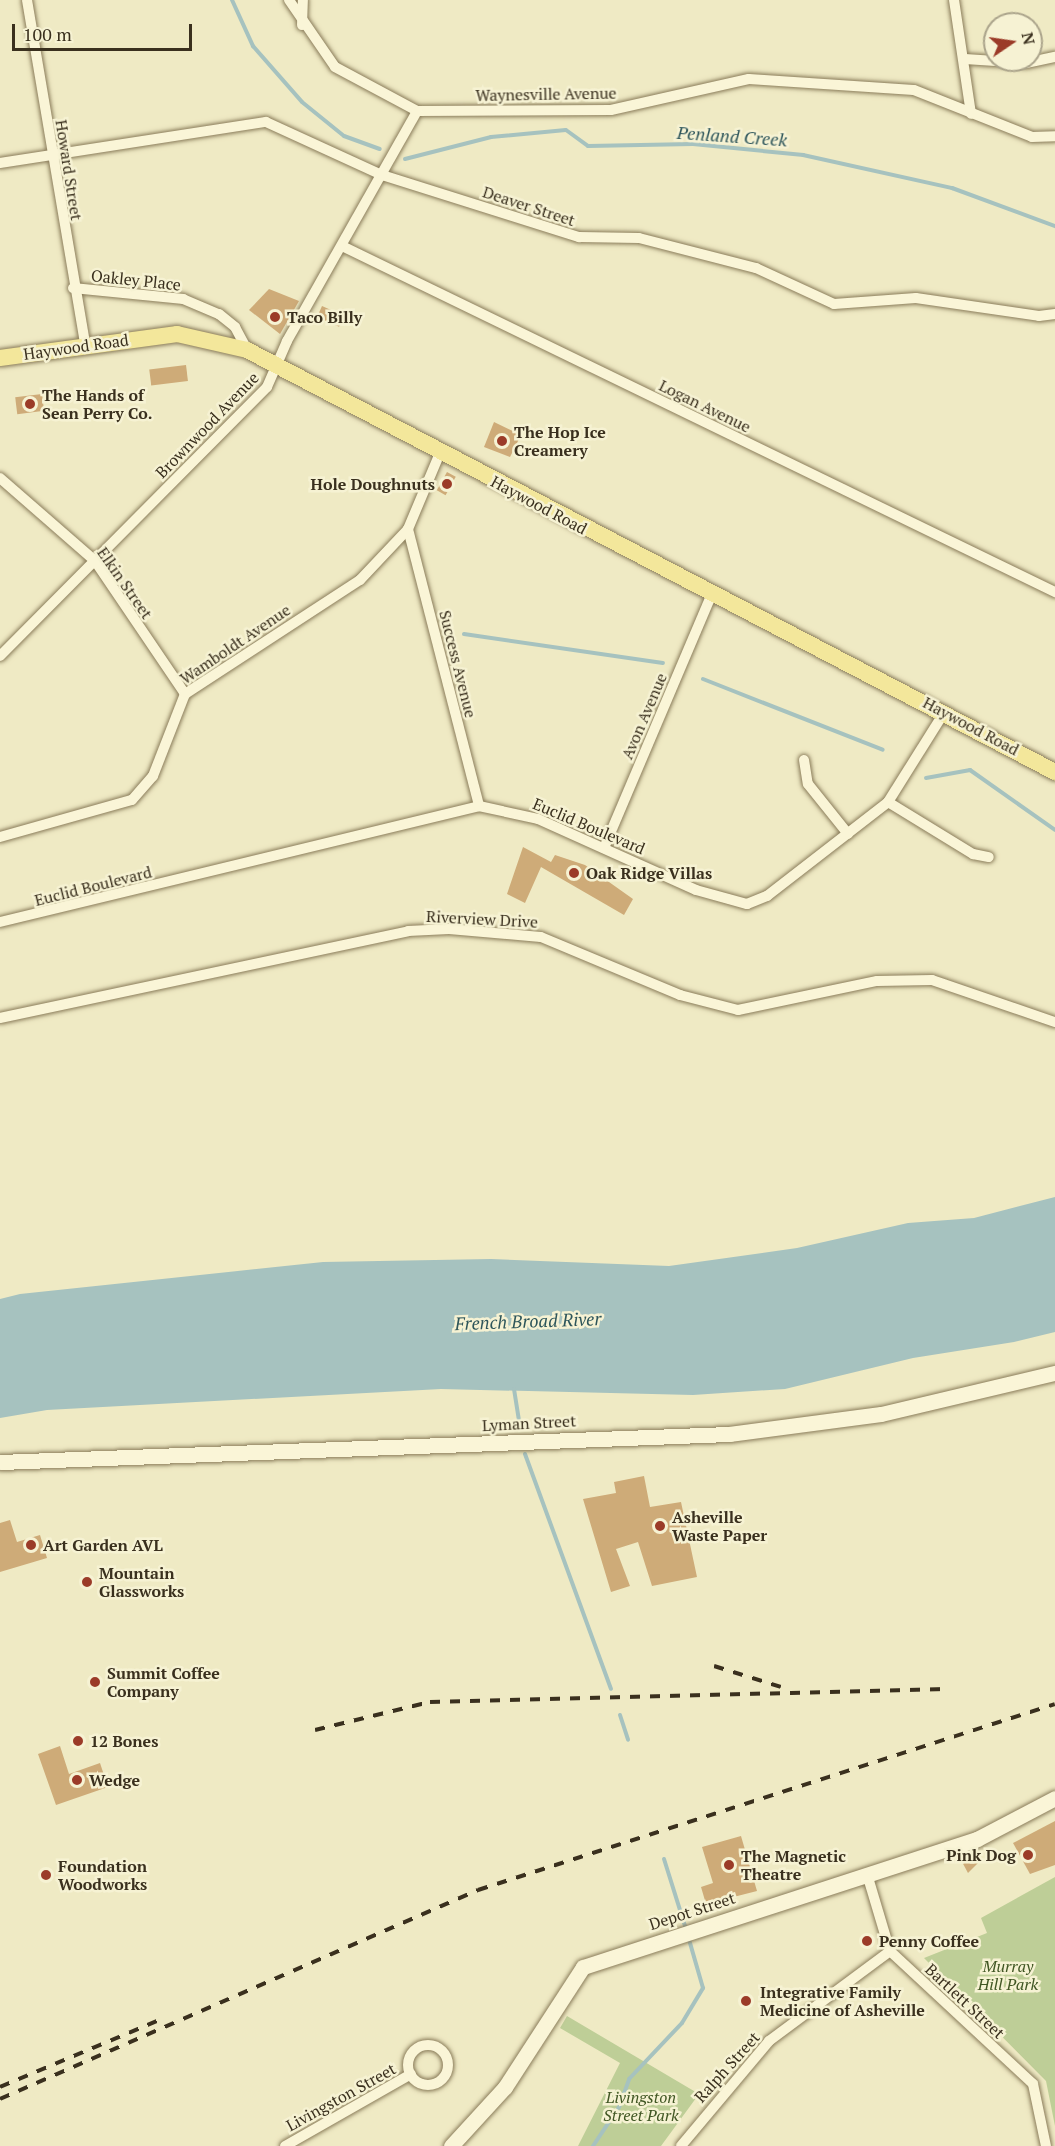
<!DOCTYPE html>
<html>
<head>
<meta charset="utf-8">
<style>
  body { margin:0 }
  #map { position:relative; width:1055px; height:2146px; overflow:hidden; background:#efeac4; font-family:"PT Serif",serif }
  div>[style] { position:absolute }
  .green>* { inset:0; background:#bece97 }
  .water>* { inset:0; background:#a6c2bf }
  .stream>* { height:4px; margin:-2px; padding:0 2px; transform-origin:2px; border-radius:2px; background:#a6c2bf }
  .building>* { inset:0; background:#ceab78; transform-origin:0 0 }
  .roads { filter:drop-shadow(0 0 2px #8a7c5a) drop-shadow(0 0 2px #8a7c5a) }
  .street>* { height:10px; margin:-5px; padding:0 5px; transform-origin:5px; border-radius:5px; background:#faf5d7 }
  .street>.ring { margin:-5px; padding:0; box-sizing:content-box; background:none; border:10px solid #faf5d7; border-radius:50% }
  .secondary>* { height:15px; margin:-7.5px; padding:0 7.5px; transform-origin:7.5px; border-radius:7.5px; background:#faf5d7 }
  .primary>* { height:16px; margin:-8px; padding:0 8px; transform-origin:8px; border-radius:8px; background:#f3e79b }
  .rail>* { height:4px; margin-top:-2px; transform-origin:0; background:repeating-linear-gradient(90deg,#3a301e 0 10px,transparent 0 20px) }
  .dots>* { width:16px; height:16px; translate:-50% -50%; box-sizing:border-box; border:3px solid #f6f2d3; border-radius:50% }
  span { translate:-50% -50%; white-space:nowrap; text-align:center; line-height:1.15; -webkit-text-stroke:5px #f6f2d3; paint-order:stroke }
  .street-label { font-size:16px; color:#3a301e }
  .poi-label { font-size:16px; color:#3a301e; font-weight:700 }
  .left { translate:0 -50%; text-align:left }
  .right { translate:-100% -50%; text-align:right }
  .park-label { font-size:16px; color:#415724; font-style:italic }
  .water-label { font-size:18px; color:#2d555a; font-style:italic }
  .north { position:absolute; left:983px; top:12px; width:60px; height:60px; box-sizing:border-box; background:#f6f2d3; border:2px solid #aba48b; border-radius:50%; rotate:77deg; font-size:16px; font-weight:700; line-height:24px; text-align:center; color:#3a301e }
  .north::after { content:''; display:block; margin:auto; width:21px; height:27px; background:#9b3b28; clip-path:polygon(50% 0,100% 100%,50% 72%,0 100%) }
  .scale { position:absolute; left:12px; top:24px; width:180px; height:27px; box-sizing:border-box; border:3px solid #3a301e; border-top:0; padding-left:8px; font-size:18px; line-height:21px; white-space:nowrap; color:#3a301e; -webkit-text-stroke:4px #f6f2d3; paint-order:stroke }
</style>
</head>
<body>
<div id="map">
  <div class="green">
    <div style="clip-path:polygon(1055px 1877px,1055px 2126px,1046px 2081px,924px 1958px,987px 1933px,981px 1918px)"></div>
    <div style="clip-path:polygon(567px 2016px,699px 2094px,661px 2146px,578px 2146px,620px 2063px,560px 2028px)"></div>
  </div>
  <div class="water">
    <div style="clip-path:polygon(1055px 1197px,1055px 1332px,1014px 1342px,913px 1358px,785px 1389px,693px 1395px,441px 1389px,47px 1410px,0 1418px,0 1299px,20px 1294px,323px 1262px,491px 1259px,669px 1266px,797px 1248px,908px 1223px,974px 1218px)"></div>
  </div>
  <div class="stream">
    <div style="left:232px;top:0;width:51px;rotate:65.5deg"></div>
    <div style="left:253px;top:46px;width:74px;rotate:48.8deg"></div>
    <div style="left:302px;top:102px;width:54px;rotate:39deg"></div>
    <div style="left:344px;top:136px;width:38px;rotate:20deg"></div>
    <div style="left:405px;top:159px;width:89px;rotate:-14.3deg"></div>
    <div style="left:491px;top:137px;width:75px;rotate:-5.3deg"></div>
    <div style="left:566px;top:130px;width:27px;rotate:36deg"></div>
    <div style="left:588px;top:146px;width:105px;rotate:-1.1deg"></div>
    <div style="left:693px;top:144px;width:111px;rotate:5.7deg"></div>
    <div style="left:803px;top:155px;width:153px;rotate:12.5deg"></div>
    <div style="left:952px;top:188px;width:110px;rotate:20.3deg"></div>
    <div style="left:464px;top:634px;width:201px;rotate:8.3deg"></div>
    <div style="left:703px;top:679px;width:193px;rotate:21.5deg"></div>
    <div style="left:926px;top:778px;width:45px;rotate:-10.3deg"></div>
    <div style="left:970px;top:770px;width:104px;rotate:35.2deg"></div>
    <div style="left:514px;top:1389px;width:33px;rotate:81deg"></div>
    <div style="left:525px;top:1454px;width:250px;rotate:69.9deg"></div>
    <div style="left:620px;top:1715px;width:26px;rotate:72deg"></div>
    <div style="left:664px;top:1859px;width:73px;rotate:72.6deg"></div>
    <div style="left:593px;top:2146px;width:47px;rotate:-56.3deg"></div>
    <div style="left:619px;top:2107px;width:30px;rotate:-70deg"></div>
    <div style="left:629px;top:2079px;width:77px;rotate:-46.6deg"></div>
    <div style="left:682px;top:2023px;width:41px;rotate:-59deg"></div>
    <div style="left:703px;top:1988px;width:54px;rotate:-106.1deg"></div>
  </div>
  <div class="building">
    <div style="clip-path:polygon(269px 289px,299px 301px,280px 334px,249px 310px)"></div>
    <div style="left:322px;top:306px;width:24px;height:12px;rotate:24deg"></div>
    <div style="left:186px;top:365px;width:16px;height:37px;rotate:83deg"></div>
    <div style="left:42px;top:394px;width:17px;height:27px;rotate:83deg"></div>
    <div style="clip-path:polygon(494px 422px,521px 435px,510px 457px,484px 447px)"></div>
    <div style="left:447px;top:472px;width:10px;height:21px;rotate:29deg"></div>
    <div style="clip-path:polygon(523px 847px,551px 862px,555px 855px,585px 865px,633px 899px,624px 915px,541px 867px,525px 903px,507px 894px)"></div>
    <div style="clip-path:polygon(644px 1476px,650px 1507px,681px 1502px,697px 1577px,652px 1586px,638px 1542px,616px 1549px,630px 1586px,611px 1592px,583px 1499px,616px 1493px,614px 1482px)"></div>
    <div style="clip-path:polygon(10px 1520px,17px 1542px,40px 1535px,47px 1558px,0 1572px,0 1523px)"></div>
    <div style="clip-path:polygon(60px 1746px,69px 1774px,100px 1763px,108px 1787px,56px 1805px,38px 1754px)"></div>
    <div style="clip-path:polygon(1055px 1821px,1055px 1865px,1030px 1874px,1013px 1843px)"></div>
    <div style="clip-path:polygon(741px 1836px,757px 1891px,706px 1904px,701px 1887px,713px 1883px,702px 1847px)"></div>
    <div style="clip-path:polygon(973px 1853px,978px 1863px,968px 1873px,961px 1860px)"></div>
  </div>
  <div class="roads">
    <div class="street">
      <div style="left:27px;top:0;width:349px;rotate:80.4deg"></div>
      <div style="left:289px;top:0;width:81px;rotate:55.5deg"></div>
      <div style="left:335px;top:67px;width:93px;rotate:28.2deg"></div>
      <div style="left:417px;top:111px;width:194px;rotate:-0.3deg"></div>
      <div style="left:611px;top:110px;width:141px;rotate:-12.7deg"></div>
      <div style="left:749px;top:79px;width:165px;rotate:3.8deg"></div>
      <div style="left:914px;top:90px;width:127px;rotate:21.7deg"></div>
      <div style="left:1032px;top:137px;width:23px;rotate:-2deg"></div>
      <div style="left:954px;top:0;width:115px;rotate:81.5deg"></div>
      <div style="left:302px;top:25px;width:25px;rotate:-88deg"></div>
      <div style="left:965px;top:59px;width:61px;rotate:3.8deg"></div>
      <div style="left:1026px;top:63px;width:30px;rotate:-12deg"></div>
      <div style="left:0;top:163px;width:269px;rotate:-8.8deg"></div>
      <div style="left:266px;top:122px;width:128px;rotate:24.6deg"></div>
      <div style="left:382px;top:175px;width:207px;rotate:17.5deg"></div>
      <div style="left:579px;top:237px;width:60px;rotate:1deg"></div>
      <div style="left:639px;top:238px;width:121px;rotate:14.4deg"></div>
      <div style="left:756px;top:268px;width:86px;rotate:24.8deg"></div>
      <div style="left:834px;top:304px;width:82px;rotate:-4.2deg"></div>
      <div style="left:916px;top:298px;width:124px;rotate:8.3deg"></div>
      <div style="left:1039px;top:316px;width:16px;rotate:-7deg"></div>
      <div style="left:342px;top:246px;width:793px;rotate:25.89deg"></div>
      <div style="left:73px;top:288px;width:111px;rotate:5.7deg"></div>
      <div style="left:183px;top:299px;width:39px;rotate:23deg"></div>
      <div style="left:219px;top:314px;width:21px;rotate:39deg"></div>
      <div style="left:235px;top:327px;width:26px;rotate:62deg"></div>
      <div style="left:0;top:478px;width:126px;rotate:41.1deg"></div>
      <div style="left:95px;top:561px;width:161px;rotate:55.9deg"></div>
      <div style="left:408px;top:529px;width:286px;rotate:75.6deg"></div>
      <div style="left:0;top:656px;width:379px;rotate:-45.2deg"></div>
      <div style="left:267px;top:387px;width:50px;rotate:-66.5deg"></div>
      <div style="left:287px;top:341px;width:264px;rotate:-60.5deg"></div>
      <div style="left:804px;top:760px;width:24px;rotate:81deg"></div>
      <div style="left:808px;top:784px;width:64px;rotate:51.3deg"></div>
      <div style="left:888px;top:802px;width:100px;rotate:31.5deg"></div>
      <div style="left:973px;top:854px;width:16px;rotate:11deg"></div>
      <div style="left:0;top:837px;width:137px;rotate:-15.7deg"></div>
      <div style="left:132px;top:800px;width:32px;rotate:-49deg"></div>
      <div style="left:153px;top:776px;width:88px;rotate:-68.7deg"></div>
      <div style="left:185px;top:694px;width:209px;rotate:-33.1deg"></div>
      <div style="left:360px;top:580px;width:70px;rotate:-46.7deg"></div>
      <div style="left:408px;top:529px;width:82px;rotate:-67.2deg"></div>
      <div style="left:604px;top:848px;width:274px;rotate:-67deg"></div>
      <div style="left:0;top:922px;width:493px;rotate:-13.6deg"></div>
      <div style="left:479px;top:806px;width:60px;rotate:12.4deg"></div>
      <div style="left:538px;top:819px;width:173px;rotate:24.2deg"></div>
      <div style="left:696px;top:890px;width:53px;rotate:15.4deg"></div>
      <div style="left:747px;top:904px;width:22px;rotate:-22deg"></div>
      <div style="left:767px;top:896px;width:153px;rotate:-37.8deg"></div>
      <div style="left:888px;top:802px;width:107px;rotate:-57.9deg"></div>
      <div style="left:0;top:1018px;width:417px;rotate:-12deg"></div>
      <div style="left:408px;top:931px;width:41px;rotate:-2.8deg"></div>
      <div style="left:449px;top:929px;width:92px;rotate:5deg"></div>
      <div style="left:541px;top:937px;width:151px;rotate:22.6deg"></div>
      <div style="left:680px;top:995px;width:60px;rotate:14.5deg"></div>
      <div style="left:738px;top:1010px;width:142px;rotate:-11.8deg"></div>
      <div style="left:877px;top:981px;width:55px;rotate:-1deg"></div>
      <div style="left:932px;top:980px;width:130px;rotate:18.9deg"></div>
      <div style="left:867px;top:1874px;width:80px;rotate:73.4deg"></div>
      <div style="left:890px;top:1951px;width:195px;rotate:42.9deg"></div>
      <div style="left:1033px;top:2084px;width:63px;rotate:78.2deg"></div>
      <div class="ring" style="left:408px;top:2045px;width:30px;height:30px"></div>
      <div style="left:285px;top:2146px;width:145px;rotate:-29.7deg"></div>
      <div style="left:681px;top:2146px;width:137px;rotate:-50deg"></div>
      <div style="left:769px;top:2041px;width:151px;rotate:-36.6deg"></div>
    </div>
    <div class="secondary">
      <div style="left:0;top:1462px;width:730px;rotate:-2.2deg"></div>
      <div style="left:729px;top:1434px;width:153px;rotate:-7.5deg"></div>
      <div style="left:881px;top:1414px;width:179px;rotate:-13.3deg"></div>
      <div style="left:451px;top:2146px;width:80px;rotate:-47.5deg"></div>
      <div style="left:505px;top:2087px;width:143px;rotate:-57deg"></div>
      <div style="left:583px;top:1967px;width:414px;rotate:-18deg"></div>
      <div style="left:977px;top:1839px;width:88px;rotate:-27.7deg"></div>
    </div>
    <div class="primary">
      <div style="left:0;top:358px;width:179px;rotate:-7.7deg"></div>
      <div style="left:177px;top:334px;width:72px;rotate:12.9deg"></div>
      <div style="left:247px;top:350px;width:912px;rotate:27.58deg"></div>
    </div>
  </div>
  <div class="rail">
    <div style="left:714px;top:1666px;width:70px;rotate:17.4deg"></div>
    <div style="left:315px;top:1730px;width:118px;rotate:-13.7deg"></div>
    <div style="left:430px;top:1702px;width:516px;rotate:-1.44deg"></div>
    <div style="left:0;top:2087px;width:173px;rotate:-22.8deg"></div>
    <div style="left:0;top:2099px;width:522px;rotate:-23.62deg"></div>
    <div style="left:478px;top:1890px;width:606px;rotate:-17.87deg"></div>
  </div>
  <div class="dots">
    <div style="left:275px;top:317px;background:#9b3b28"></div>
    <div style="left:30px;top:404px;background:#9b3b28"></div>
    <div style="left:502px;top:441px;background:#9b3b28"></div>
    <div style="left:447px;top:484px;background:#9b3b28"></div>
    <div style="left:574px;top:873px;background:#9b3b28"></div>
    <div style="left:660px;top:1526px;background:#9b3b28"></div>
    <div style="left:31px;top:1545px;background:#9b3b28"></div>
    <div style="left:87px;top:1582px;background:#9b3b28"></div>
    <div style="left:95px;top:1682px;background:#9b3b28"></div>
    <div style="left:78px;top:1741px;background:#9b3b28"></div>
    <div style="left:77px;top:1780px;background:#9b3b28"></div>
    <div style="left:1028px;top:1855px;background:#9b3b28"></div>
    <div style="left:729px;top:1865px;background:#9b3b28"></div>
    <div style="left:46px;top:1875px;background:#9b3b28"></div>
    <div style="left:867px;top:1941px;background:#9b3b28"></div>
    <div style="left:746px;top:2001px;background:#9b3b28"></div>
  </div>
  <div class="street-label">
    <span style="left:546px;top:94px;rotate:-1deg">Waynesville Avenue</span>
    <span style="left:69px;top:170px;rotate:81deg">Howard Street</span>
    <span style="left:529px;top:206px;rotate:18deg">Deaver Street</span>
    <span style="left:136px;top:280px;rotate:6deg">Oakley Place</span>
    <span style="left:76px;top:347px;rotate:-8deg">Haywood Road</span>
    <span style="left:705px;top:406px;rotate:26deg">Logan Avenue</span>
    <span style="left:207px;top:425px;rotate:-46deg">Brownwood Avenue</span>
    <span style="left:539px;top:505px;rotate:28deg">Haywood Road</span>
    <span style="left:125px;top:583px;rotate:55deg">Elkin Street</span>
    <span style="left:235px;top:644px;rotate:-34deg">Wamboldt Avenue</span>
    <span style="left:458px;top:664px;rotate:76deg">Success Avenue</span>
    <span style="left:644px;top:716px;rotate:-67deg">Avon Avenue</span>
    <span style="left:971px;top:726px;rotate:28deg">Haywood Road</span>
    <span style="left:589px;top:826px;rotate:23deg">Euclid Boulevard</span>
    <span style="left:93px;top:886px;rotate:-14deg">Euclid Boulevard</span>
    <span style="left:482px;top:919px;rotate:3deg">Riverview Drive</span>
    <span style="left:529px;top:1423px;rotate:-3deg">Lyman Street</span>
    <span style="left:692px;top:1911px;rotate:-18deg">Depot Street</span>
    <span style="left:965px;top:2001px;rotate:43deg">Bartlett Street</span>
    <span style="left:727px;top:2067px;rotate:-48deg">Ralph Street</span>
    <span style="left:341px;top:2097px;rotate:-29deg">Livingston Street</span>
  </div>
  <div class="poi-label">
    <span class="left" style="left:287px;top:317px">Taco Billy</span>
    <span class="left" style="left:42px;top:404px">The Hands of<br>Sean Perry Co.</span>
    <span class="left" style="left:514px;top:441px">The Hop Ice<br>Creamery</span>
    <span class="right" style="left:435px;top:484px">Hole Doughnuts</span>
    <span class="left" style="left:586px;top:873px">Oak Ridge Villas</span>
    <span class="left" style="left:672px;top:1526px">Asheville<br>Waste Paper</span>
    <span class="left" style="left:43px;top:1545px">Art Garden AVL</span>
    <span class="left" style="left:99px;top:1582px">Mountain<br>Glassworks</span>
    <span class="left" style="left:107px;top:1682px">Summit Coffee<br>Company</span>
    <span class="left" style="left:90px;top:1741px">12 Bones</span>
    <span class="left" style="left:89px;top:1780px">Wedge</span>
    <span class="right" style="left:1016px;top:1855px">Pink Dog</span>
    <span class="left" style="left:741px;top:1865px">The Magnetic<br>Theatre</span>
    <span class="left" style="left:58px;top:1875px">Foundation<br>Woodworks</span>
    <span class="left" style="left:879px;top:1941px">Penny Coffee</span>
    <span class="left" style="left:760px;top:2001px">Integrative Family<br>Medicine of Asheville</span>
  </div>
  <div class="park-label">
    <span style="left:1008px;top:1975px">Murray<br>Hill Park</span>
    <span style="left:641px;top:2106px">Livingston<br>Street Park</span>
  </div>
  <div class="water-label">
    <span style="left:732px;top:136px;rotate:4deg">Penland Creek</span>
    <span style="left:528px;top:1321px;rotate:-2deg">French Broad River</span>
  </div>
  <div class="north">N</div>
  <div class="scale">100 m</div>
</div>
</body>
</html>
